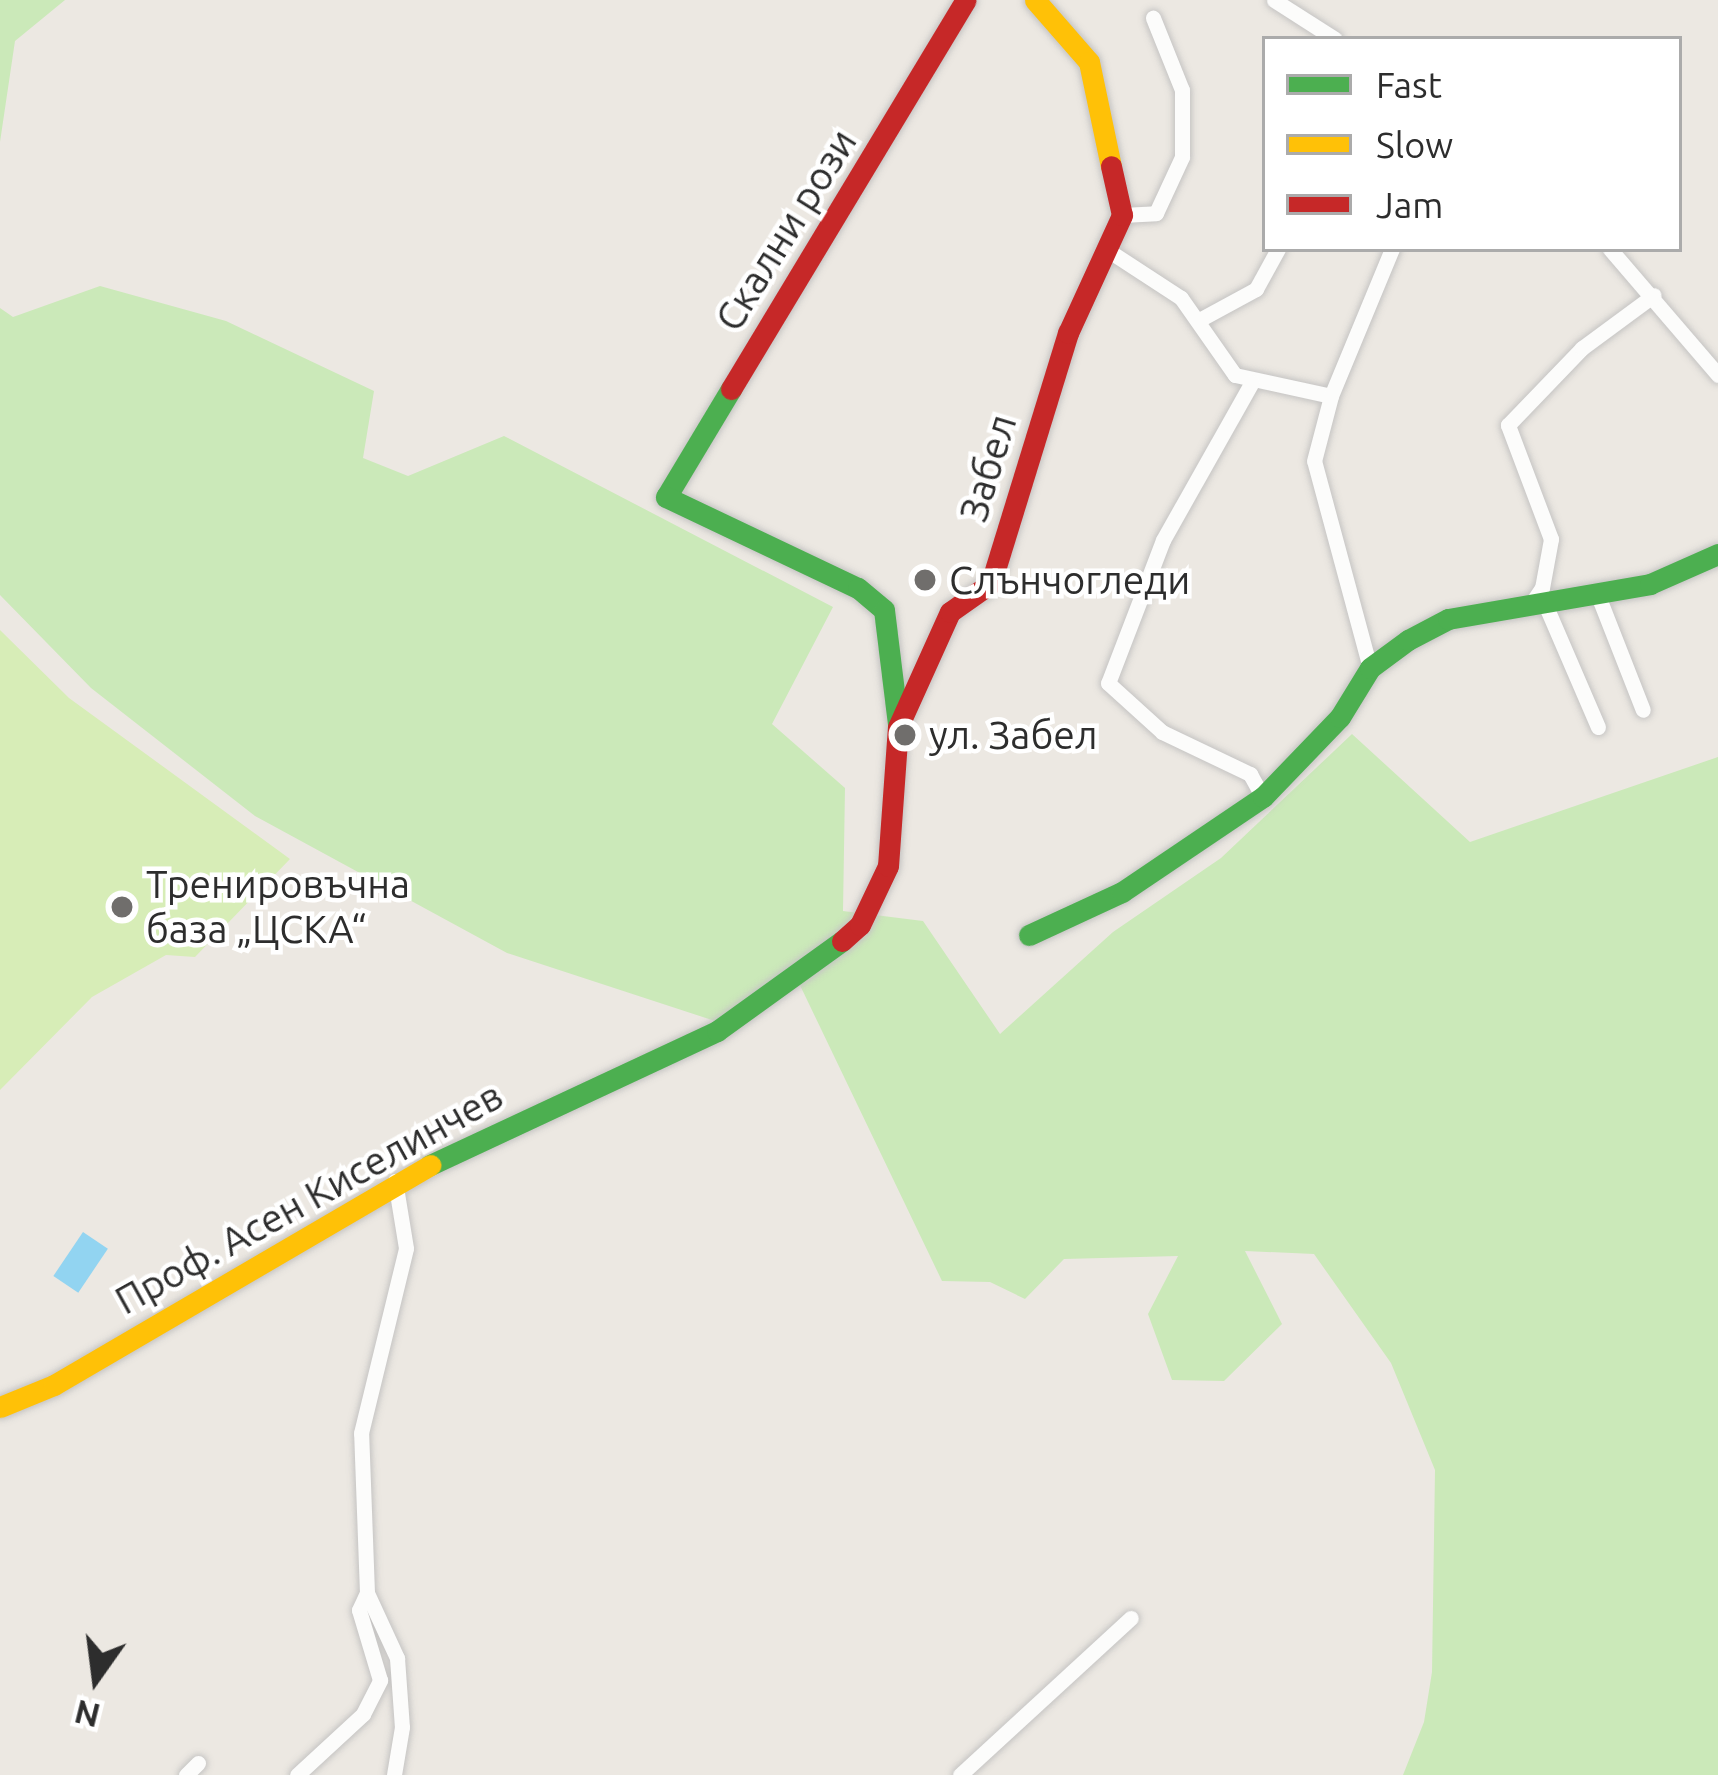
<!DOCTYPE html>
<html>
<head>
<meta charset="utf-8">
<style>
  body { margin:0 }
  #map { position:relative; width:1718px; height:1775px; overflow:hidden; background:#ece8e2; font-family:Ubuntu,sans-serif }
  div>[style] { position:absolute }
  .green>* { inset:0; background:#cbe9b9 }
  .pitch>* { inset:0; background:#d7edb7 }
  .water>* { inset:0; background:#92d4f1; transform-origin:0 0 }
  .roads { filter:drop-shadow(0 0 3px #c5c4c3) drop-shadow(0 0 3px #c5c4c3) }
  .street>* { height:15px; margin:-7.5px; padding:0 7.5px; transform-origin:7.5px; border-radius:7.5px; background:#fcfcfb }
  .fast>* { height:21px; margin:-10.5px; padding:0 10.5px; transform-origin:10.5px; border-radius:10.5px; background:#4caf50 }
  .slow>* { height:21px; margin:-10.5px; padding:0 10.5px; transform-origin:10.5px; border-radius:10.5px; background:#ffc107 }
  .jam>* { height:21px; margin:-10.5px; padding:0 10.5px; transform-origin:10.5px; border-radius:10.5px; background:#c62828 }
  .dots>* { width:33px; height:33px; translate:-50% -50%; box-sizing:border-box; border:6px solid #fff; border-radius:50% }
  span { translate:-50% -50%; white-space:nowrap; text-align:center; line-height:1.15; -webkit-text-stroke:9px #fff; paint-order:stroke }
  .street-label { font-size:39px; color:#2d2d2d }
  .poi-label { font-size:39px; color:#2d2d2d }
  .left { translate:0 -50%; text-align:left }
  .legend { position:absolute; left:1262px; top:36px; width:420px; height:216px; box-sizing:border-box; background:#fff; border:3px solid #ababab; margin:0; padding:15px 21px; list-style:none; font-size:36px; color:#2d2d2d }
  .legend li { display:flex; align-items:center; gap:24px; height:60px }
  .legend b { width:60px; border:3px solid #ababab }
  .north { position:absolute; left:36px; top:1619px; width:120px; height:120px; -webkit-text-stroke:9px #fff; paint-order:stroke; rotate:194deg; font-size:33px; font-weight:700; line-height:48px; text-align:center; color:#2d2d2d }
  .north::after { content:''; display:block; margin:auto; width:42px; height:54px; background:#2d2d2d; clip-path:polygon(50% 0,100% 100%,50% 72%,0 100%) }
</style>
</head>
<body>
<div id="map">
  <div class="green">
    <div style="clip-path:polygon(0 0,65px 0,15px 41px,0 142px)"></div>
    <div style="clip-path:polygon(100px 286px,226px 321px,374px 391px,363px 458px,408px 476px,504px 436px,833px 607px,772px 724px,845px 788px,843px 911px,923px 921px,1000px 1034px,1113px 932px,1221px 858px,1352px 734px,1470px 842px,1718px 757px,1718px 1775px,1403px 1775px,1424px 1722px,1432px 1672px,1435px 1470px,1391px 1363px,1314px 1254px,1245px 1251px,1282px 1324px,1224px 1381px,1172px 1380px,1148px 1314px,1178px 1256px,1064px 1259px,1025px 1299px,990px 1282px,942px 1281px,797px 979px,715px 1021px,507px 953px,255px 816px,91px 688px,0 595px,0 308px,13px 317px)"></div>
  </div>
  <div class="pitch">
    <div style="clip-path:polygon(0 630px,69px 698px,290px 859px,195px 957px,166px 955px,92px 997px,0 1090px)"></div>
  </div>
  <div class="water">
    <div style="left:83px;top:1232px;width:30px;height:53px;rotate:34deg"></div>
  </div>
  <div class="roads">
    <div class="street">
      <div style="left:1274px;top:0;width:72px;rotate:32.6deg"></div>
      <div style="left:1122px;top:215px;width:34px;rotate:-3deg"></div>
      <div style="left:1156px;top:213px;width:62px;rotate:-65.1deg"></div>
      <div style="left:1182px;top:157px;width:67px;rotate:-90deg"></div>
      <div style="left:1182px;top:90px;width:78px;rotate:-111.9deg"></div>
      <div style="left:1610px;top:249px;width:166px;rotate:49.4deg"></div>
      <div style="left:1109px;top:251px;width:86px;rotate:33.1deg"></div>
      <div style="left:1181px;top:298px;width:94px;rotate:55deg"></div>
      <div style="left:1235px;top:375px;width:98px;rotate:12.3deg"></div>
      <div style="left:1199px;top:320px;width:65px;rotate:-28.5deg"></div>
      <div style="left:1256px;top:289px;width:46px;rotate:-61.2deg"></div>
      <div style="left:1252px;top:382px;width:181px;rotate:119.4deg"></div>
      <div style="left:1163px;top:540px;width:153px;rotate:111deg"></div>
      <div style="left:1108px;top:683px;width:73px;rotate:42.2deg"></div>
      <div style="left:1162px;top:732px;width:98px;rotate:25.5deg"></div>
      <div style="left:1250px;top:774px;width:26px;rotate:61deg"></div>
      <div style="left:1599px;top:598px;width:120px;rotate:68.6deg"></div>
      <div style="left:1545px;top:604px;width:134px;rotate:66.7deg"></div>
      <div style="left:1529px;top:607px;width:23px;rotate:-56deg"></div>
      <div style="left:1542px;top:588px;width:50px;rotate:-79.6deg"></div>
      <div style="left:1551px;top:539px;width:122px;rotate:-110.7deg"></div>
      <div style="left:1508px;top:425px;width:107px;rotate:-46.1deg"></div>
      <div style="left:1582px;top:348px;width:89px;rotate:-36.4deg"></div>
      <div style="left:1370px;top:668px;width:214px;rotate:-105.1deg"></div>
      <div style="left:1314px;top:461px;width:67px;rotate:-75.3deg"></div>
      <div style="left:1331px;top:396px;width:159px;rotate:-67.5deg"></div>
      <div style="left:367px;top:1593px;width:72px;rotate:65.2deg"></div>
      <div style="left:397px;top:1658px;width:69px;rotate:85.9deg"></div>
      <div style="left:402px;top:1727px;width:49px;rotate:99.5deg"></div>
      <div style="left:186px;top:1775px;width:17px;rotate:-45deg"></div>
      <div style="left:297px;top:1775px;width:90px;rotate:-42.7deg"></div>
      <div style="left:363px;top:1714px;width:38px;rotate:-63deg"></div>
      <div style="left:380px;top:1680px;width:73px;rotate:-106.7deg"></div>
      <div style="left:359px;top:1610px;width:19px;rotate:-65deg"></div>
      <div style="left:367px;top:1593px;width:160px;rotate:-92.1deg"></div>
      <div style="left:361px;top:1433px;width:190px;rotate:-76.3deg"></div>
      <div style="left:406px;top:1248px;width:68px;rotate:-99.3deg"></div>
      <div style="left:960px;top:1775px;width:232px;rotate:-42.6deg"></div>
    </div>
    <div class="fast">
      <div style="left:731px;top:389px;width:126px;rotate:121deg"></div>
      <div style="left:666px;top:497px;width:212px;rotate:25.4deg"></div>
      <div style="left:858px;top:588px;width:34px;rotate:40deg"></div>
      <div style="left:884px;top:610px;width:115px;rotate:83deg"></div>
      <div style="left:1029px;top:935px;width:102px;rotate:-24.8deg"></div>
      <div style="left:1122px;top:892px;width:170px;rotate:-34deg"></div>
      <div style="left:1263px;top:797px;width:111px;rotate:-46.1deg"></div>
      <div style="left:1340px;top:717px;width:57px;rotate:-58.5deg"></div>
      <div style="left:1370px;top:668px;width:47px;rotate:-36.4deg"></div>
      <div style="left:1408px;top:640px;width:45px;rotate:-27.7deg"></div>
      <div style="left:1448px;top:619px;width:205px;rotate:-9.8deg"></div>
      <div style="left:1650px;top:584px;width:74px;rotate:-23.8deg"></div>
      <div style="left:430px;top:1165px;width:317px;rotate:-25deg"></div>
      <div style="left:717px;top:1031px;width:154px;rotate:-35.8deg"></div>
    </div>
    <div class="slow">
      <div style="left:1035px;top:0;width:82px;rotate:48.9deg"></div>
      <div style="left:1089px;top:62px;width:106px;rotate:78.1deg"></div>
      <div style="left:0;top:1407px;width:58px;rotate:-22.2deg"></div>
      <div style="left:54px;top:1385px;width:436px;rotate:-30.3deg"></div>
    </div>
    <div class="jam">
      <div style="left:731px;top:389px;width:454px;rotate:-58.9deg"></div>
      <div style="left:842px;top:941px;width:24px;rotate:-42deg"></div>
      <div style="left:860px;top:925px;width:65px;rotate:-64.6deg"></div>
      <div style="left:888px;top:866px;width:139px;rotate:-85.9deg"></div>
      <div style="left:898px;top:727px;width:126px;rotate:-65.7deg"></div>
      <div style="left:950px;top:612px;width:50px;rotate:-35.3deg"></div>
      <div style="left:991px;top:583px;width:262px;rotate:-72.9deg"></div>
      <div style="left:1068px;top:333px;width:130px;rotate:-65.4deg"></div>
      <div style="left:1122px;top:215px;width:50px;rotate:-102.7deg"></div>
    </div>
  </div>
  <div class="dots">
    <div style="left:925px;top:580px;background:#706e6c"></div>
    <div style="left:905px;top:735px;background:#706e6c"></div>
    <div style="left:122px;top:907px;background:#706e6c"></div>
  </div>
  <div class="street-label">
    <span style="left:786px;top:230px;rotate:-58deg">Скални рози</span>
    <span style="left:988px;top:468px;rotate:-73deg">Забел</span>
    <span style="left:309px;top:1198px;rotate:-29deg">Проф. Асен Киселинчев</span>
  </div>
  <div class="poi-label">
    <span class="left" style="left:949px;top:580px">Слънчогледи</span>
    <span class="left" style="left:929px;top:735px">ул. Забел</span>
    <span class="left" style="left:146px;top:907px">Тренировъчна<br>база „ЦСКА“</span>
  </div>
  <ul class="legend">
  <li><b style="height:15px;background:#4caf50"></b>Fast</li>
  <li><b style="height:15px;background:#ffc107"></b>Slow</li>
  <li><b style="height:15px;background:#c62828"></b>Jam</li>
  </ul>
  <div class="north">N</div>
</div>
</body>
</html>
